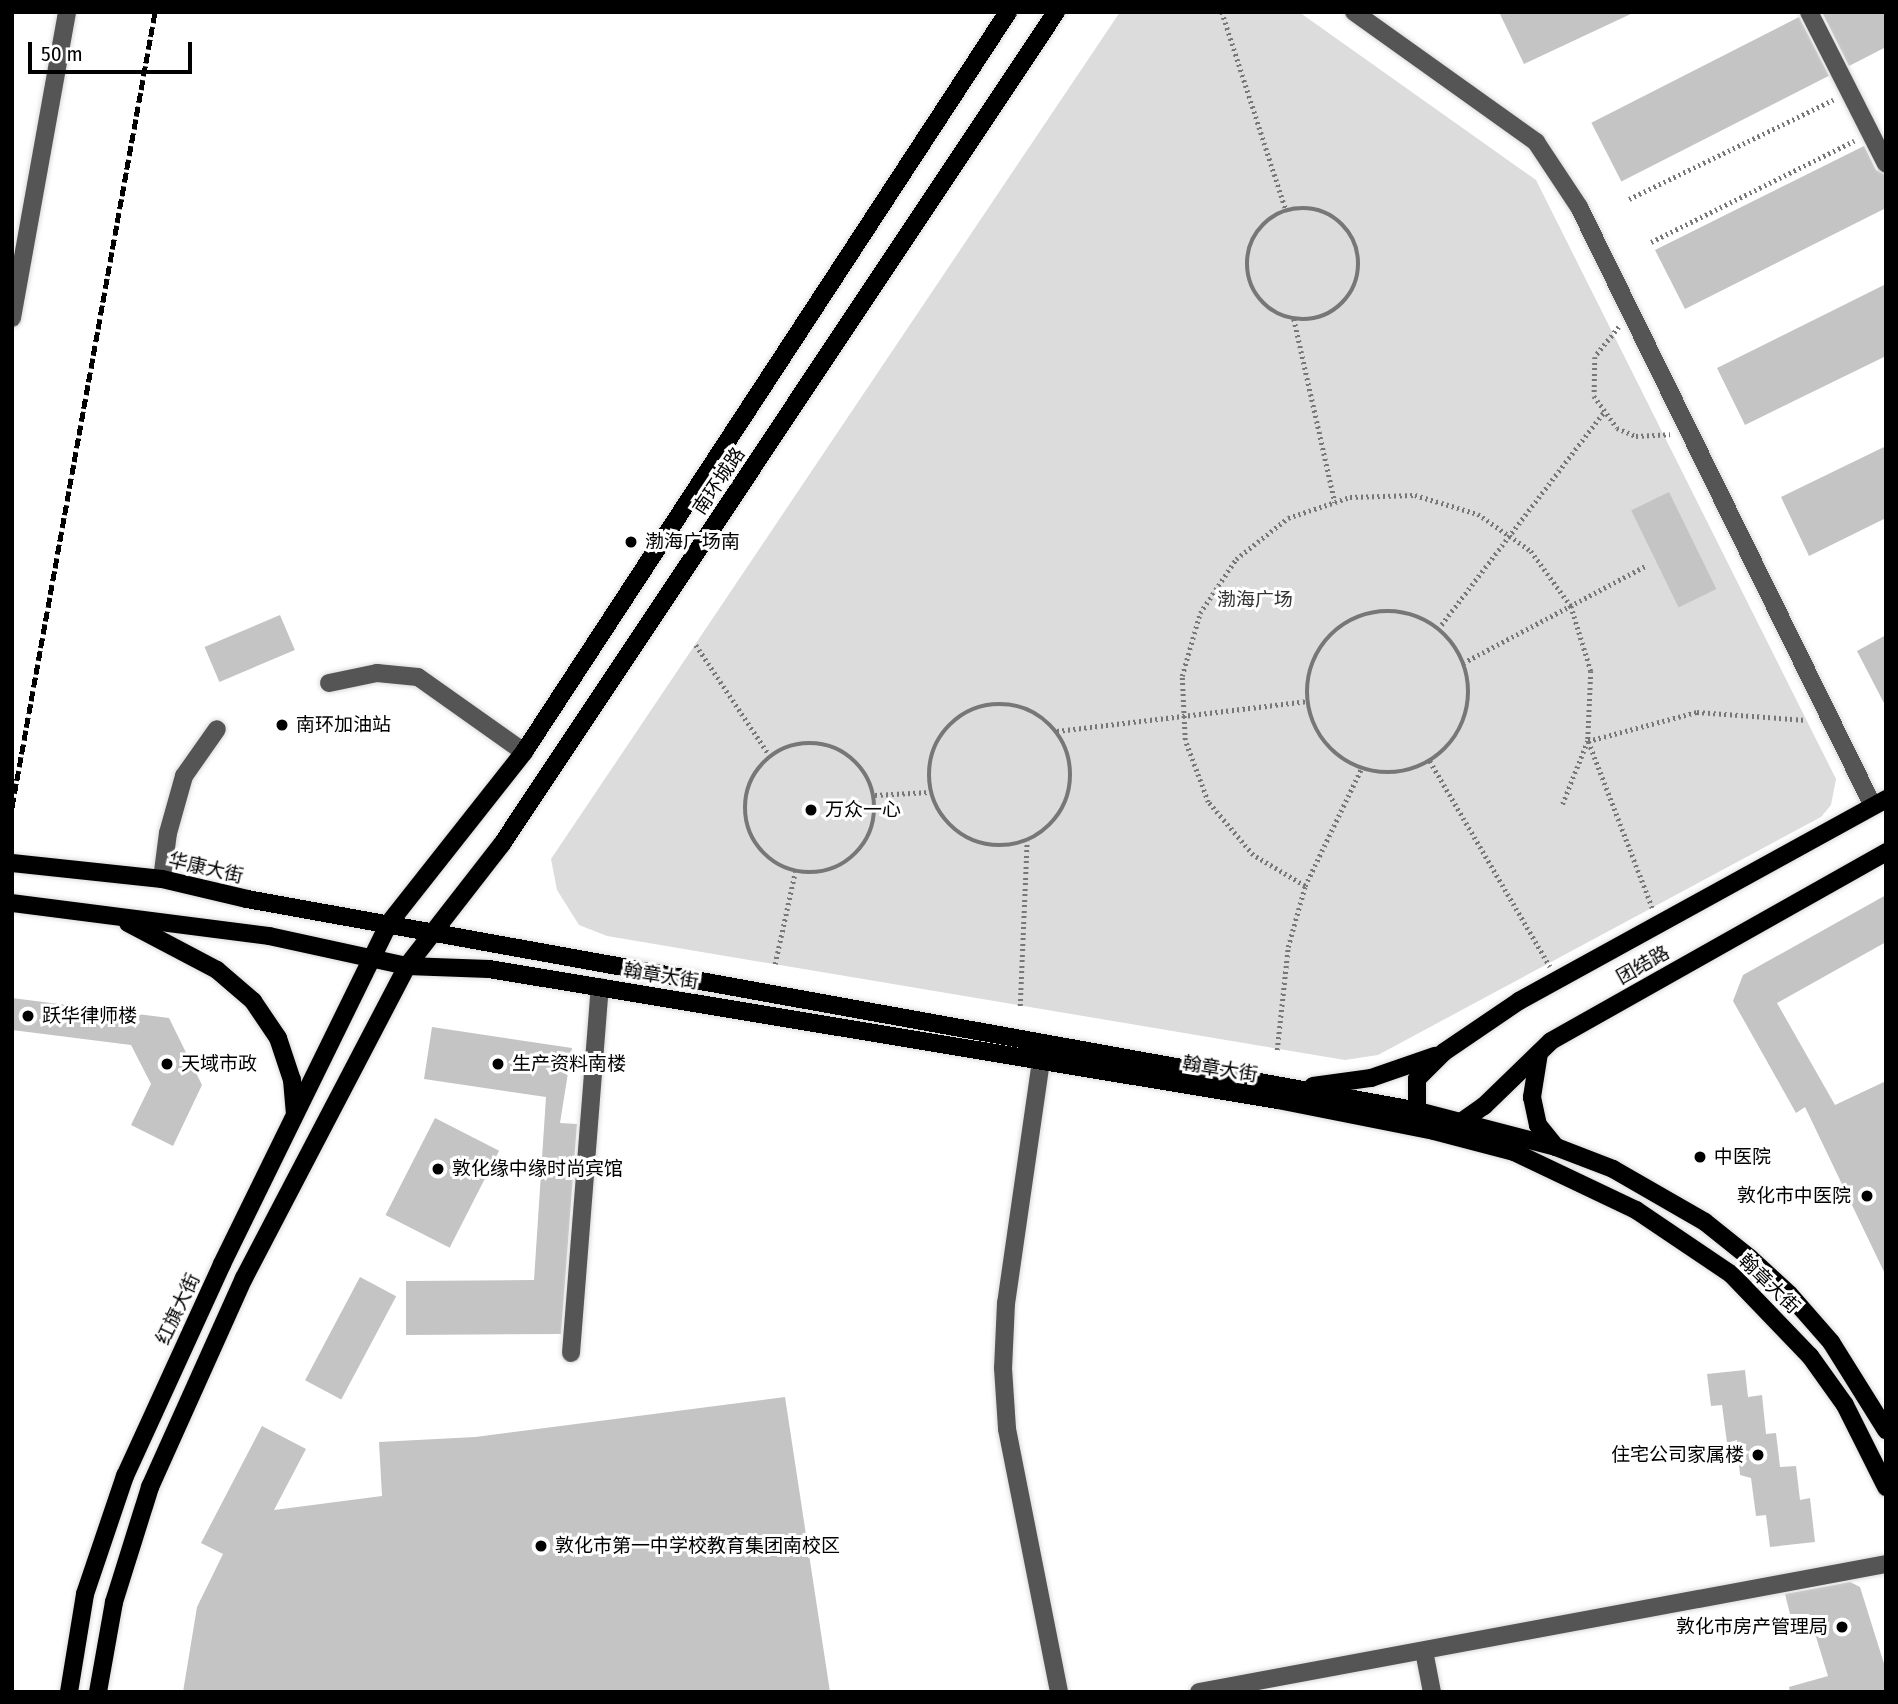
<!DOCTYPE html>
<html>
<head>
<meta charset="utf-8">
<style>
  body { margin:0 }
  #map { position:relative; width:1898px; height:1704px; overflow:hidden; background:#fff; font-family:"Fira Sans Condensed","Noto Sans SC",sans-serif }
  div>[style] { position:absolute }
  .green>* { inset:0; background:#dcdcdc }
  .building>* { inset:0; background:#c4c4c4; transform-origin:0 0 }
  .path>* { height:4.5px; margin-top:-2.25px; transform-origin:0; background:repeating-linear-gradient(90deg,#777 0 2px,transparent 0 5.5px) }
  .path>.ring { margin:-2.25px; padding:0; box-sizing:content-box; background:none; border:4.5px solid #777; border-radius:50% }
  .roads { filter:drop-shadow(0 0 2px #dbdbdb) drop-shadow(0 0 2px #dbdbdb) }
  .minor>* { height:18px; margin:-9px; padding:0 9px; transform-origin:9px; border-radius:9px; background:#555 }
  .major>* { height:18px; margin:-9px; padding:0 9px; transform-origin:9px; border-radius:9px; background:#000 }
  .rail>* { height:5px; margin-top:-2.5px; transform-origin:0; background:repeating-linear-gradient(90deg,#000 0 10px,transparent 0 13.5px) }
  .dots>* { width:19px; height:19px; translate:-50% -50%; box-sizing:border-box; border:4px solid #fff; border-radius:50% }
  span { translate:-50% -50%; white-space:nowrap; text-align:center; line-height:1.15; -webkit-text-stroke:6px #fff; paint-order:stroke }
  .street-label { font-size:19px; color:#000 }
  .poi-label { font-size:19px; color:#000 }
  .left { translate:0 -50%; text-align:left }
  .right { translate:-100% -50%; text-align:right }
  .park-label { font-size:19px; color:#333 }
  .frame { position:absolute; inset:0; border:14px solid #000; pointer-events:none }
  .scale { position:absolute; left:28px; top:42px; width:164px; height:32px; box-sizing:border-box; border:4px solid #000; border-top:0; padding-left:9px; font-size:21px; line-height:24px; white-space:nowrap; color:#000; -webkit-text-stroke:5px #fff; paint-order:stroke }
</style>
</head>
<body>
<div id="map">
  <div class="green">
    <div style="clip-path:polygon(1120px 12px,1299px 12px,1536px 180px,1836px 779px,1831px 805px,1821px 817px,1378px 1055px,1345px 1060px,607px 936px,579px 925px,557px 890px,551px 859px)"></div>
  </div>
  <div class="building">
    <div style="clip-path:polygon(1499px 12px,1635px 12px,1524px 64px)"></div>
    <div style="clip-path:polygon(1822px 12px,1886px 12px,1886px 47px,1849px 66px)"></div>
    <div style="left:1799px;top:17px;width:66px;height:233px;rotate:63deg"></div>
    <div style="clip-path:polygon(1864px 146px,1876px 170px,1886px 175px,1886px 208px,1685px 309px,1655px 250px)"></div>
    <div style="clip-path:polygon(1886px 284px,1886px 356px,1745px 425px,1717px 368px)"></div>
    <div style="clip-path:polygon(1886px 446px,1886px 518px,1809px 556px,1781px 497px)"></div>
    <div style="left:1669px;top:492px;width:108px;height:42px;rotate:64deg"></div>
    <div style="left:280px;top:615px;width:38px;height:82px;rotate:67deg"></div>
    <div style="clip-path:polygon(1886px 635px,1886px 707px,1857px 651px)"></div>
    <div style="clip-path:polygon(1886px 895px,1886px 942px,1777px 1003px,1835px 1105px,1886px 1081px,1886px 1276px,1805px 1107px,1796px 1113px,1733px 1001px,1743px 975px)"></div>
    <div style="clip-path:polygon(12px 998px,169px 1018px,202px 1085px,173px 1146px,131px 1125px,151px 1084px,131px 1045px,12px 1030px)"></div>
    <div style="clip-path:polygon(432px 1027px,572px 1048px,560px 1123px,577px 1124px,561px 1334px,406px 1335px,406px 1281px,534px 1280px,546px 1097px,424px 1079px)"></div>
    <div style="left:435px;top:1118px;width:72px;height:109px;rotate:27deg"></div>
    <div style="left:360px;top:1277px;width:41px;height:117px;rotate:28deg"></div>
    <div style="clip-path:polygon(1745px 1370px,1748px 1397px,1762px 1395px,1766px 1434px,1776px 1433px,1780px 1467px,1796px 1466px,1800px 1500px,1810px 1498px,1815px 1542px,1770px 1547px,1766px 1515px,1756px 1516px,1751px 1478px,1740px 1475px,1737px 1440px,1727px 1443px,1722px 1405px,1711px 1406px,1707px 1374px)"></div>
    <div style="clip-path:polygon(785px 1397px,830px 1692px,183px 1692px,197px 1607px,223px 1554px,201px 1543px,262px 1426px,306px 1449px,274px 1510px,382px 1496px,379px 1442px,475px 1437px)"></div>
    <div style="clip-path:polygon(1850px 1582px,1860px 1587px,1886px 1670px,1886px 1692px,1790px 1692px,1789px 1687px,1828px 1676px,1809px 1614px,1790px 1614px,1785px 1594px)"></div>
  </div>
  <div class="path">
    <div style="left:1222px;top:12px;width:208px;rotate:72.1deg"></div>
    <div style="left:1629px;top:199px;width:227px;rotate:-25.9deg"></div>
    <div class="ring" style="left:1247px;top:208px;width:107.5px;height:107.5px"></div>
    <div style="left:1651px;top:242px;width:227px;rotate:-26.5deg"></div>
    <div style="left:1294px;top:319px;width:188px;rotate:77.4deg"></div>
    <div style="left:1619px;top:327px;width:38px;rotate:129deg"></div>
    <div style="left:1595px;top:357px;width:39px;rotate:91deg"></div>
    <div style="left:1594px;top:396px;width:39px;rotate:54deg"></div>
    <div style="left:1617px;top:428px;width:21px;rotate:23deg"></div>
    <div style="left:1636px;top:436px;width:34px;rotate:-3deg"></div>
    <div class="ring" style="left:1307px;top:611px;width:157.5px;height:157.5px"></div>
    <div style="left:1438px;top:629px;width:272px;rotate:-52.6deg"></div>
    <div style="left:696px;top:645px;width:133px;rotate:56.3deg"></div>
    <div style="left:1463px;top:663px;width:208px;rotate:-28deg"></div>
    <div class="ring" style="left:929px;top:704px;width:137.5px;height:137.5px"></div>
    <div style="left:1057px;top:731px;width:253px;rotate:-6.8deg"></div>
    <div class="ring" style="left:745px;top:743px;width:125.5px;height:125.5px"></div>
    <div style="left:1430px;top:761px;width:238px;rotate:59.7deg"></div>
    <div style="left:875px;top:795px;width:55px;rotate:-3.1deg"></div>
    <div style="left:1305px;top:886px;width:61px;rotate:-149.2deg"></div>
    <div style="left:1253px;top:855px;width:70px;rotate:-130.3deg"></div>
    <div style="left:1208px;top:802px;width:66px;rotate:-110.4deg"></div>
    <div style="left:1185px;top:740px;width:64px;rotate:-92.7deg"></div>
    <div style="left:1182px;top:676px;width:66px;rotate:-74.1deg"></div>
    <div style="left:1200px;top:613px;width:65px;rotate:-56.3deg"></div>
    <div style="left:1236px;top:559px;width:66px;rotate:-38.3deg"></div>
    <div style="left:1288px;top:518px;width:65px;rotate:-18.7deg"></div>
    <div style="left:1350px;top:497px;width:65px;rotate:-1.8deg"></div>
    <div style="left:1415px;top:495px;width:66px;rotate:16.8deg"></div>
    <div style="left:1478px;top:514px;width:65px;rotate:34.9deg"></div>
    <div style="left:1531px;top:551px;width:68px;rotate:54deg"></div>
    <div style="left:1571px;top:606px;width:68px;rotate:72.9deg"></div>
    <div style="left:1591px;top:671px;width:70px;rotate:92.5deg"></div>
    <div style="left:1588px;top:741px;width:70px;rotate:111.8deg"></div>
    <div style="left:1652px;top:908px;width:179px;rotate:-111deg"></div>
    <div style="left:1588px;top:741px;width:113px;rotate:-14.9deg"></div>
    <div style="left:1697px;top:712px;width:110px;rotate:4.2deg"></div>
    <div style="left:775px;top:964px;width:94px;rotate:-77.7deg"></div>
    <div style="left:1020px;top:1006px;width:165px;rotate:-87.6deg"></div>
    <div style="left:1277px;top:1050px;width:104px;rotate:-83.9deg"></div>
    <div style="left:1288px;top:947px;width:63px;rotate:-74.4deg"></div>
    <div style="left:1305px;top:886px;width:130px;rotate:-64.4deg"></div>
  </div>
  <div class="roads">
    <div class="minor">
      <div style="left:1354px;top:12px;width:224px;rotate:35.5deg"></div>
      <div style="left:1536px;top:142px;width:78px;rotate:56.5deg"></div>
      <div style="left:1579px;top:207px;width:667px;rotate:63.86deg"></div>
      <div style="left:1809px;top:12px;width:170px;rotate:63.1deg"></div>
      <div style="left:12px;top:318px;width:311px;rotate:-79.8deg"></div>
      <div style="left:329px;top:683px;width:49px;rotate:-11.8deg"></div>
      <div style="left:377px;top:673px;width:41px;rotate:5.6deg"></div>
      <div style="left:418px;top:677px;width:130px;rotate:35.3deg"></div>
      <div style="left:162px;top:879px;width:46px;rotate:-82.6deg"></div>
      <div style="left:168px;top:833px;width:59px;rotate:-74.3deg"></div>
      <div style="left:184px;top:776px;width:57px;rotate:-54.9deg"></div>
      <div style="left:1041px;top:1061px;width:245px;rotate:98.2deg"></div>
      <div style="left:1006px;top:1303px;width:65px;rotate:92.6deg"></div>
      <div style="left:1003px;top:1368px;width:61px;rotate:86.2deg"></div>
      <div style="left:1007px;top:1429px;width:268px;rotate:78.8deg"></div>
      <div style="left:571px;top:1353px;width:367px;rotate:-85.5deg"></div>
      <div style="left:1424px;top:1651px;width:42px;rotate:79deg"></div>
      <div style="left:1199px;top:1692px;width:699px;rotate:-10.55deg"></div>
    </div>
    <div class="major">
      <div style="left:12px;top:863px;width:151px;rotate:6.1deg"></div>
      <div style="left:162px;top:879px;width:87px;rotate:13.2deg"></div>
      <div style="left:247px;top:899px;width:1186px;rotate:10.25deg"></div>
      <div style="left:1414px;top:1110px;width:147px;rotate:14.6deg"></div>
      <div style="left:1556px;top:1147px;width:61px;rotate:21.1deg"></div>
      <div style="left:1613px;top:1169px;width:106px;rotate:29.9deg"></div>
      <div style="left:1705px;top:1222px;width:58px;rotate:38.7deg"></div>
      <div style="left:1750px;top:1258px;width:53px;rotate:42.7deg"></div>
      <div style="left:1789px;top:1294px;width:64px;rotate:48.8deg"></div>
      <div style="left:1831px;top:1342px;width:104px;rotate:58deg"></div>
      <div style="left:12px;top:903px;width:259px;rotate:7.3deg"></div>
      <div style="left:269px;top:936px;width:141px;rotate:12.3deg"></div>
      <div style="left:407px;top:966px;width:82px;rotate:2.1deg"></div>
      <div style="left:489px;top:969px;width:800px;rotate:9.43deg"></div>
      <div style="left:1278px;top:1100px;width:159px;rotate:11.2deg"></div>
      <div style="left:1434px;top:1131px;width:83px;rotate:14.7deg"></div>
      <div style="left:1514px;top:1152px;width:135px;rotate:25.4deg"></div>
      <div style="left:1636px;top:1210px;width:115px;rotate:34deg"></div>
      <div style="left:1731px;top:1274px;width:114px;rotate:46.1deg"></div>
      <div style="left:1810px;top:1356px;width:60px;rotate:54.5deg"></div>
      <div style="left:1845px;top:1405px;width:92px;rotate:63.4deg"></div>
      <div style="left:128px;top:923px;width:101px;rotate:27.8deg"></div>
      <div style="left:217px;top:970px;width:48px;rotate:40.7deg"></div>
      <div style="left:253px;top:1001px;width:45px;rotate:56deg"></div>
      <div style="left:278px;top:1038px;width:44px;rotate:71.6deg"></div>
      <div style="left:292px;top:1080px;width:32px;rotate:85deg"></div>
      <div style="left:1539px;top:1053px;width:45px;rotate:99deg"></div>
      <div style="left:1532px;top:1097px;width:29px;rotate:78deg"></div>
      <div style="left:1538px;top:1125px;width:28px;rotate:51deg"></div>
      <div style="left:1313px;top:1086px;width:59px;rotate:-7.9deg"></div>
      <div style="left:1371px;top:1078px;width:68px;rotate:-19deg"></div>
      <div style="left:1417px;top:1119px;width:40px;rotate:-90deg"></div>
      <div style="left:1417px;top:1079px;width:38px;rotate:-45deg"></div>
      <div style="left:1444px;top:1052px;width:91px;rotate:-34.2deg"></div>
      <div style="left:1519px;top:1001px;width:419px;rotate:-28.8deg"></div>
      <div style="left:1458px;top:1124px;width:32px;rotate:-35deg"></div>
      <div style="left:1484px;top:1106px;width:93px;rotate:-44.1deg"></div>
      <div style="left:1551px;top:1041px;width:385px;rotate:-29.4deg"></div>
      <div style="left:69px;top:1692px;width:99px;rotate:-80.7deg"></div>
      <div style="left:85px;top:1594px;width:125px;rotate:-71.3deg"></div>
      <div style="left:125px;top:1476px;width:233px;rotate:-65.4deg"></div>
      <div style="left:222px;top:1264px;width:380px;rotate:-63.9deg"></div>
      <div style="left:389px;top:923px;width:218px;rotate:-51.7deg"></div>
      <div style="left:524px;top:752px;width:884px;rotate:-56.81deg"></div>
      <div style="left:98px;top:1692px;width:91px;rotate:-79.9deg"></div>
      <div style="left:114px;top:1602px;width:121px;rotate:-72.6deg"></div>
      <div style="left:150px;top:1487px;width:229px;rotate:-65.8deg"></div>
      <div style="left:244px;top:1278px;width:352px;rotate:-62.4deg"></div>
      <div style="left:407px;top:966px;width:155px;rotate:-52.1deg"></div>
      <div style="left:502px;top:844px;width:1000px;rotate:-56.34deg"></div>
    </div>
  </div>
  <div class="rail">
    <div style="left:12px;top:807px;width:808px;rotate:-79.8deg"></div>
  </div>
  <div class="dots">
    <div style="left:631px;top:542px;background:#000"></div>
    <div style="left:282px;top:725px;background:#000"></div>
    <div style="left:811px;top:810px;background:#000"></div>
    <div style="left:28px;top:1016px;background:#000"></div>
    <div style="left:167px;top:1064px;background:#000"></div>
    <div style="left:498px;top:1064px;background:#000"></div>
    <div style="left:1700px;top:1157px;background:#000"></div>
    <div style="left:438px;top:1169px;background:#000"></div>
    <div style="left:1867px;top:1196px;background:#000"></div>
    <div style="left:1758px;top:1455px;background:#000"></div>
    <div style="left:541px;top:1546px;background:#000"></div>
    <div style="left:1842px;top:1627px;background:#000"></div>
  </div>
  <div class="street-label">
    <span style="left:719px;top:481px;rotate:-56deg">南环城路</span>
    <span style="left:206px;top:868px;rotate:13deg">华康大街</span>
    <span style="left:1643px;top:965px;rotate:-29deg">团结路</span>
    <span style="left:661px;top:976px;rotate:9deg">翰章大街</span>
    <span style="left:1220px;top:1069px;rotate:9deg">翰章大街</span>
    <span style="left:1769px;top:1284px;rotate:44deg">翰章大街</span>
    <span style="left:178px;top:1309px;rotate:-65deg">红旗大街</span>
  </div>
  <div class="poi-label">
    <span class="left" style="left:645px;top:542px">渤海广场南</span>
    <span class="left" style="left:296px;top:725px">南环加油站</span>
    <span class="left" style="left:825px;top:810px">万众一心</span>
    <span class="left" style="left:42px;top:1016px">跃华律师楼</span>
    <span class="left" style="left:181px;top:1064px">天域市政</span>
    <span class="left" style="left:512px;top:1064px">生产资料南楼</span>
    <span class="left" style="left:1714px;top:1157px">中医院</span>
    <span class="left" style="left:452px;top:1169px">敦化缘中缘时尚宾馆</span>
    <span class="right" style="left:1851px;top:1196px">敦化市中医院</span>
    <span class="right" style="left:1744px;top:1455px">住宅公司家属楼</span>
    <span class="left" style="left:555px;top:1546px">敦化市第一中学校教育集团南校区</span>
    <span class="right" style="left:1828px;top:1627px">敦化市房产管理局</span>
  </div>
  <div class="park-label">
    <span style="left:1255px;top:600px">渤海广场</span>
  </div>
  <div class="frame"></div>
  <div class="scale">50 m</div>
</div>
</body>
</html>
